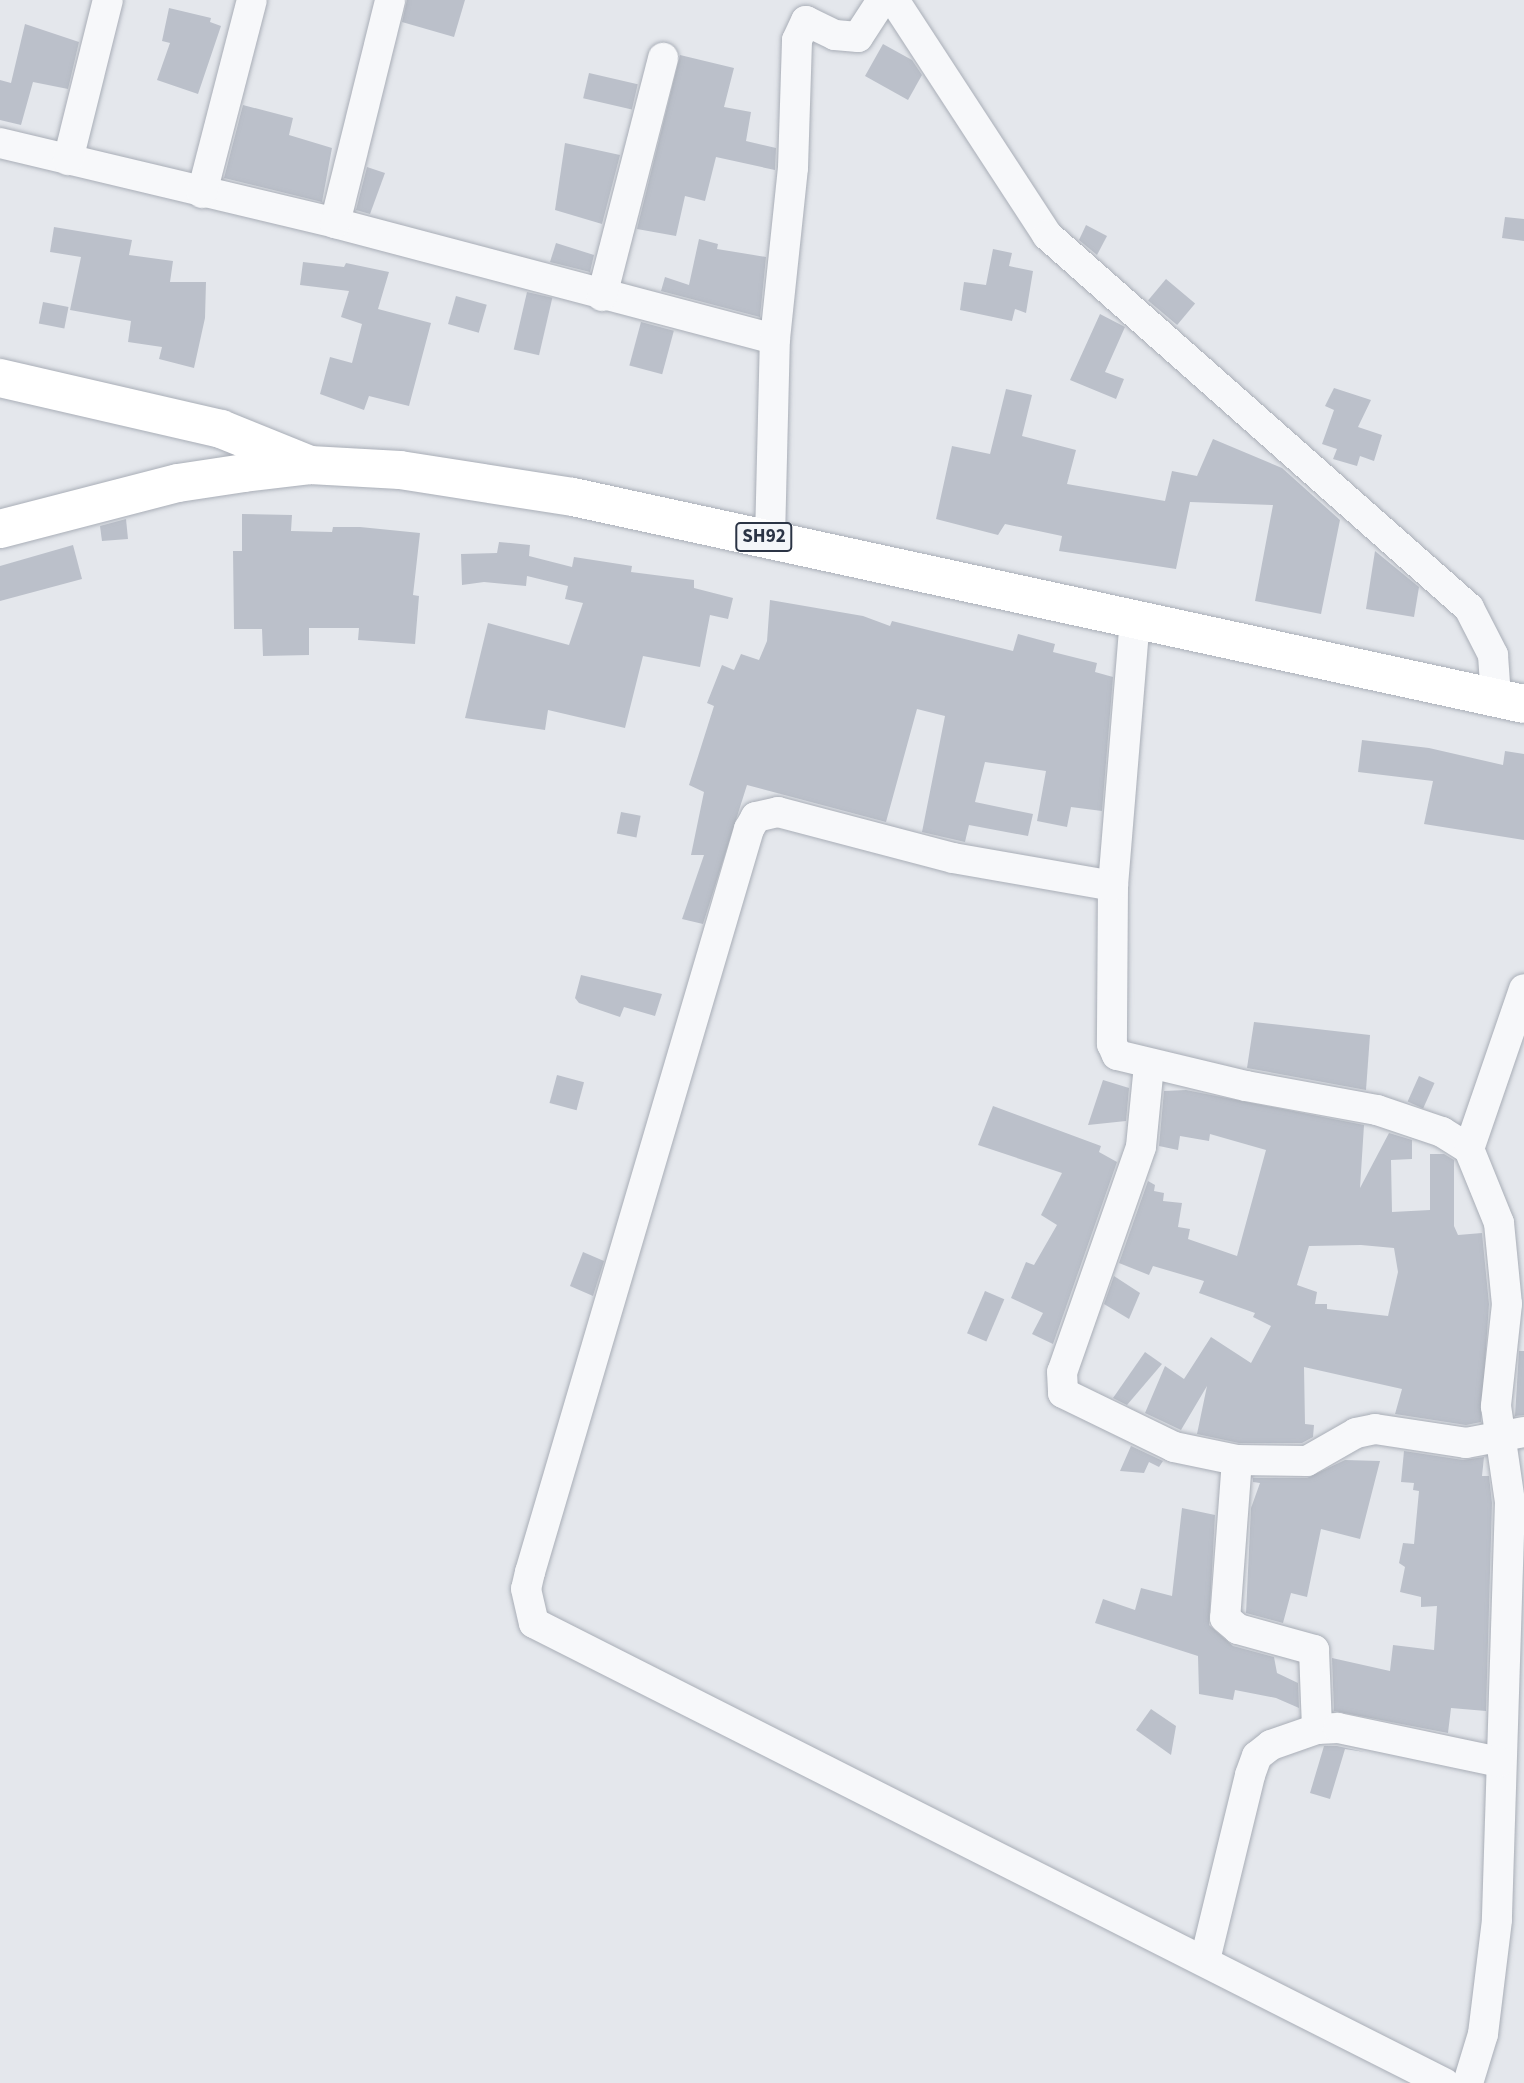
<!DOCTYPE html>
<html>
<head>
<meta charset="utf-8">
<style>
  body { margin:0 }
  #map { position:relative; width:1524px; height:2083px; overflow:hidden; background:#e4e7ec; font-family:"Source Sans 3",sans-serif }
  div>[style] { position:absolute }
  .building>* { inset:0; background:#bbc0ca; transform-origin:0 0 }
  .roads { filter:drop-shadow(0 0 2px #a9aeb7) drop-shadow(0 0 2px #a9aeb7) }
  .street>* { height:30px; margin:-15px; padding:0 15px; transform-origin:15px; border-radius:15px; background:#f7f8fa }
  .secondary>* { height:38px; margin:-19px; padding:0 19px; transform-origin:19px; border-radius:19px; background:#fff }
  .primary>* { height:38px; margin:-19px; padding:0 19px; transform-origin:19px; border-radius:19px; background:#fff }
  span { translate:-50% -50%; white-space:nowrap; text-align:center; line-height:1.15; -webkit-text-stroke:6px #f4f6f9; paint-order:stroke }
  .shield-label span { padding:2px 5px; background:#f4f6f9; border:2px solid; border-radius:5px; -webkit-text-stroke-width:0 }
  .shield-label { font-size:19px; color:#2b3445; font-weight:700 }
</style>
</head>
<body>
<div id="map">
  <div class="building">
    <div style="clip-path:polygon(407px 0,465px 0,454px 37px,402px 22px)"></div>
    <div style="clip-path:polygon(169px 8px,211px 18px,210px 22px,221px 26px,198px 94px,157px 80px,170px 43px,162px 41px)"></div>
    <div style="clip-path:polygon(25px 24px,79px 42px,68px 89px,33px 82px,21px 125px,0 120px,0 80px,11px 83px)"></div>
    <div style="clip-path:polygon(883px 44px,912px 60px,922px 75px,908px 100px,865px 76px)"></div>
    <div style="clip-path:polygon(680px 55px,734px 68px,724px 107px,751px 112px,746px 141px,776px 148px,775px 170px,716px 157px,705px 201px,685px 196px,676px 236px,637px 229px)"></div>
    <div style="left:589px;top:73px;width:50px;height:26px;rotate:13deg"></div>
    <div style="clip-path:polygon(243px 105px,293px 118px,289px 135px,332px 148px,322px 202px,224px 178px)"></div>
    <div style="clip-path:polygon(565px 143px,620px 155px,602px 224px,555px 210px)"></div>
    <div style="clip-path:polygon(367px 167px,385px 173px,370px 214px,356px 210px)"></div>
    <div style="clip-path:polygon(1505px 217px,1524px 219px,1524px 241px,1502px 238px)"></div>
    <div style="clip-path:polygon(1086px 225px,1107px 236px,1097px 255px,1079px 240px)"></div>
    <div style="clip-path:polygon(54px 227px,132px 240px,129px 255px,173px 261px,170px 282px,206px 282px,205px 318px,194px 368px,159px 359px,162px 347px,128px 342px,131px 321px,70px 310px,81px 257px,50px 252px)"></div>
    <div style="clip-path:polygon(699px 239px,718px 244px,717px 249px,766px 257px,760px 317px,661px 291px,665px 277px,689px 285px)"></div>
    <div style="clip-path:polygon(556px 243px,594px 255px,590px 272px,550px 262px)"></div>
    <div style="clip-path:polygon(993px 249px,1012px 253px,1009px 266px,1033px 271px,1026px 313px,1015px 309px,1012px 321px,960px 310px,964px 282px,986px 285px)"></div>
    <div style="clip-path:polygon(303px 262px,344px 267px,346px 263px,389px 272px,378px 309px,431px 323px,409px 406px,369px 396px,364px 410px,320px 394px,330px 357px,352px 363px,362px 324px,341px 317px,349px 291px,300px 285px)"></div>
    <div style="left:1166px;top:279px;width:38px;height:28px;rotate:40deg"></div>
    <div style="left:527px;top:292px;width:26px;height:59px;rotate:13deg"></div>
    <div style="left:456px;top:296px;width:32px;height:29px;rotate:16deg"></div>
    <div style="left:43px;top:302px;width:26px;height:22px;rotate:11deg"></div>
    <div style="clip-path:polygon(1100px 314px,1125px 327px,1105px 372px,1124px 379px,1116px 399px,1070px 380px)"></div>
    <div style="left:641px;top:322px;width:34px;height:45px;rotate:15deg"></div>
    <div style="clip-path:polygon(1334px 388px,1371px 400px,1358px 427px,1382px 435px,1374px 461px,1360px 456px,1357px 466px,1333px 459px,1337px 449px,1322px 444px,1334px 410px,1325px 406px)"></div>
    <div style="clip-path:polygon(1006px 389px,1032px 395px,1022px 436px,1076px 450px,1067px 484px,1165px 501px,1172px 471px,1197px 476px,1213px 439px,1282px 468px,1340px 520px,1321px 614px,1255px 601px,1273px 505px,1190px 502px,1176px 569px,1059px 551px,1062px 536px,1005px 524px,998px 535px,936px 519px,952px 446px,990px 454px)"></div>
    <div style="clip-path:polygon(242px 514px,292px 515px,291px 531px,332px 532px,333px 527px,360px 527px,420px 533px,413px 595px,419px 596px,415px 644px,358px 640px,359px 628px,309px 628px,309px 655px,263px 656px,262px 629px,234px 629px,233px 551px,242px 551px)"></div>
    <div style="clip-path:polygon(126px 519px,128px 539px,102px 541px,100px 526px)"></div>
    <div style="clip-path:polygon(499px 542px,530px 545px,529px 556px,572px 567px,574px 557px,632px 566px,631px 572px,694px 580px,694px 588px,733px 598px,728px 619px,710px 615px,700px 667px,643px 656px,625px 728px,548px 710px,545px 730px,465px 718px,488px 623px,569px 645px,583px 603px,565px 599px,568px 586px,527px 576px,526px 586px,484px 582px,462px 585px,461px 554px,497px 553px)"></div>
    <div style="clip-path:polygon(73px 545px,82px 579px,0 601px,0 566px)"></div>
    <div style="clip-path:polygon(1375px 551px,1419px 587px,1414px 617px,1366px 609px)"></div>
    <div style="clip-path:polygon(770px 600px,863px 616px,890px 626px,892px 621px,1013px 651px,1018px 634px,1055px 644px,1053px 652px,1097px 663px,1095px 672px,1113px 677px,1102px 811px,1071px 807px,1067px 827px,1037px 821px,1046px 771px,985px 762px,975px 802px,1033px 814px,1028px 836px,969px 825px,965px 842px,922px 832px,945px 716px,917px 709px,886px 822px,747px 785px,703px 924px,682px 919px,704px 855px,691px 855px,704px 792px,689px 785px,714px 706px,707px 703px,722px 665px,734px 670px,741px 654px,759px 660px,767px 641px)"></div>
    <div style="clip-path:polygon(1362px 740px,1429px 748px,1503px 765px,1505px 751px,1524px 754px,1524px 840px,1424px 824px,1433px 781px,1358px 772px)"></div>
    <div style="left:621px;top:812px;width:20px;height:22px;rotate:11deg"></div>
    <div style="clip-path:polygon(581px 975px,662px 994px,655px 1016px,624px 1007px,620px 1017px,579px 1003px,575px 998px)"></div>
    <div style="clip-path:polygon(1254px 1022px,1370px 1035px,1366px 1090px,1247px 1068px)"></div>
    <div style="left:557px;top:1075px;width:28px;height:29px;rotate:15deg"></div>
    <div style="left:1419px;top:1076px;width:17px;height:28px;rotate:24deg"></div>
    <div style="clip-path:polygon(1103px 1080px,1129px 1088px,1126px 1121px,1088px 1125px)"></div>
    <div style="clip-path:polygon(evenodd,1186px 1090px,1364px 1125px,1360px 1188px,1389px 1133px,1412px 1140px,1412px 1159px,1391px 1160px,1392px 1212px,1430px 1210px,1430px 1154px,1444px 1154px,1454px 1160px,1454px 1226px,1458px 1235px,1482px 1233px,1489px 1304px,1481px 1422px,1466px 1425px,1395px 1414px,1402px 1389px,1304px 1367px,1305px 1424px,1314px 1425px,1313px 1437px,1302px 1443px,1239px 1443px,1197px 1434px,1207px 1386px,1181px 1430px,1145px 1413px,1165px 1366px,1184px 1379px,1211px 1337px,1251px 1363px,1271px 1326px,1253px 1317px,1255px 1313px,1199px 1293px,1204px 1281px,1153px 1266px,1149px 1275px,1119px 1263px,1148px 1181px,1155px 1185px,1154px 1191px,1164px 1193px,1163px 1201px,1182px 1203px,1178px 1227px,1190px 1229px,1188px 1239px,1237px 1256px,1266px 1150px,1210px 1134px,1209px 1141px,1180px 1136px,1178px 1150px,1159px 1146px,1164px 1091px,1186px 1090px,1361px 1245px,1394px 1248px,1398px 1272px,1388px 1316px,1327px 1309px,1327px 1304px,1315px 1304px,1317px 1292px,1297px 1285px,1309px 1246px,1361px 1245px)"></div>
    <div style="clip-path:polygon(993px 1106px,1101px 1146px,1099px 1152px,1117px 1162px,1053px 1344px,1032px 1334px,1043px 1313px,1011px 1298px,1026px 1262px,1034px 1265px,1057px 1225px,1041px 1215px,1062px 1173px,978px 1145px)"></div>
    <div style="clip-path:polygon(583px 1252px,604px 1261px,593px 1296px,570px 1286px)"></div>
    <div style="clip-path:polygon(1114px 1276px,1140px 1293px,1129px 1319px,1104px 1304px)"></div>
    <div style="left:985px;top:1291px;width:21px;height:46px;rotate:23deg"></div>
    <div style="clip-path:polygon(1519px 1351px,1524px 1351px,1524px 1415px,1515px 1416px)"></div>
    <div style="clip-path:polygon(1145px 1352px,1162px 1364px,1127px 1405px,1113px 1398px)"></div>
    <div style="clip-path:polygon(1131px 1446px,1163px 1461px,1159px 1467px,1149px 1462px,1144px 1473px,1120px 1471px)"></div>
    <div style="clip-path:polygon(1404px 1451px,1463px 1460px,1484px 1457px,1482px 1476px,1489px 1476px,1492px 1503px,1486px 1711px,1451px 1708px,1448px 1733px,1334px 1711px,1332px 1658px,1390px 1671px,1393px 1645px,1434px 1650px,1437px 1606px,1421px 1607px,1421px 1597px,1400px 1592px,1405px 1567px,1399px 1563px,1403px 1543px,1414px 1544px,1419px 1491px,1413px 1490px,1414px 1483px,1401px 1482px)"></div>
    <div style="clip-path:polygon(1345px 1460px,1380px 1461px,1360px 1539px,1321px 1529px,1307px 1597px,1291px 1593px,1283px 1623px,1246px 1613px,1251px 1508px,1260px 1483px,1253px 1482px,1253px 1478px,1307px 1478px)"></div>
    <div style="clip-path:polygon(1182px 1508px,1215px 1515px,1209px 1625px,1233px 1646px,1274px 1657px,1277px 1673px,1298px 1683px,1299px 1708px,1276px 1698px,1235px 1690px,1233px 1700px,1199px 1694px,1198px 1656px,1095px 1623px,1103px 1599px,1135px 1610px,1141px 1588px,1172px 1596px)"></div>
    <div style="clip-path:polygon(1151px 1709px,1176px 1726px,1171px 1755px,1136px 1730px)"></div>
    <div style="clip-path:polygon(1324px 1746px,1337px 1746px,1365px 1752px,1345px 1749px,1330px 1799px,1310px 1793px)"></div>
  </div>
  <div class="roads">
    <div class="street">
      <div style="left:894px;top:0;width:280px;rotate:56.9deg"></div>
      <div style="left:1047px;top:235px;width:563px;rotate:41.47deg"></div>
      <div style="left:1469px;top:608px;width:53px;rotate:62.9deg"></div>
      <div style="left:1493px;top:655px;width:43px;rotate:86deg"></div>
      <div style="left:0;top:143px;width:344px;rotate:13.4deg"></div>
      <div style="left:335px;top:223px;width:455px;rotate:14.8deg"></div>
      <div style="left:68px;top:160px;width:165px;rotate:-76deg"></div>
      <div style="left:202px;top:193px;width:199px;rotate:-75.5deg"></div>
      <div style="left:335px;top:223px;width:230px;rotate:-76.1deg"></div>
      <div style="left:602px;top:296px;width:246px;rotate:-75.6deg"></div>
      <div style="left:770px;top:539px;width:200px;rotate:-88.6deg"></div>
      <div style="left:775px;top:339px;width:172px;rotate:-84deg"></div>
      <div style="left:793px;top:168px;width:128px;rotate:-88.2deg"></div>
      <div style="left:797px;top:40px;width:21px;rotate:-65deg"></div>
      <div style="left:806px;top:21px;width:32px;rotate:26deg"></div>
      <div style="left:835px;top:35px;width:23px;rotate:5deg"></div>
      <div style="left:858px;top:37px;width:44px;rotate:-57deg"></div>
      <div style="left:1135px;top:618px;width:269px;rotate:94.7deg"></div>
      <div style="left:1113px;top:886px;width:158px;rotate:90.4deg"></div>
      <div style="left:1112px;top:1044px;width:12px;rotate:66deg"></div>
      <div style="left:1117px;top:1055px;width:133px;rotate:13.5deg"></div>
      <div style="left:1246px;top:1086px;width:133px;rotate:10.4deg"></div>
      <div style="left:1377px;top:1110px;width:69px;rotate:18.7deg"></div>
      <div style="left:1442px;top:1132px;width:32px;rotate:32deg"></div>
      <div style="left:1469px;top:1149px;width:80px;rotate:67.9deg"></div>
      <div style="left:1499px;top:1223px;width:81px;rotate:84.4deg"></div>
      <div style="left:1507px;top:1304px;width:103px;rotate:96.2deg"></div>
      <div style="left:1496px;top:1406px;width:97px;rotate:81.7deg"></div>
      <div style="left:1510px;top:1502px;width:418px;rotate:91.8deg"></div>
      <div style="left:1497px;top:1920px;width:115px;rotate:97deg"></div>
      <div style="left:1483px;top:2034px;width:51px;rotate:107deg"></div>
      <div style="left:1113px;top:886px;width:162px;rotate:-170.1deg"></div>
      <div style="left:953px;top:858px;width:181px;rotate:-165.3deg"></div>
      <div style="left:778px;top:812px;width:23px;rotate:167deg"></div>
      <div style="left:756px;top:817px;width:14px;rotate:120deg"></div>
      <div style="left:749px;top:829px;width:775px;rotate:106.42deg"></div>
      <div style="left:530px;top:1572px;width:17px;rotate:103deg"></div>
      <div style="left:526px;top:1589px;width:35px;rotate:77deg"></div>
      <div style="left:534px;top:1623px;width:1020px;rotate:26.82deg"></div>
      <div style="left:1149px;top:1065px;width:82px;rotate:95.6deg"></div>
      <div style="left:1141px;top:1147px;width:238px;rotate:109.3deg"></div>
      <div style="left:1062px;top:1372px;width:21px;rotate:87deg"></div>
      <div style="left:1063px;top:1393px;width:123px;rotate:25.9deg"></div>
      <div style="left:1174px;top:1447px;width:64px;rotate:11.7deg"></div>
      <div style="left:1237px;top:1460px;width:70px;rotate:0.8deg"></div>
      <div style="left:1307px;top:1461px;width:56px;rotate:-29.7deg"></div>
      <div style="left:1356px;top:1433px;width:19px;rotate:-12deg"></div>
      <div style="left:1375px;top:1429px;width:92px;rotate:8.7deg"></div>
      <div style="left:1466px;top:1443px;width:59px;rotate:-10.7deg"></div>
      <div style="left:1469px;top:1149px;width:169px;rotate:-71deg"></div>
      <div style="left:1237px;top:1460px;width:158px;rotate:94.3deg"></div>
      <div style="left:1225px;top:1618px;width:17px;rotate:40deg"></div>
      <div style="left:1238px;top:1629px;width:79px;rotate:15.4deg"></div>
      <div style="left:1314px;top:1650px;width:79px;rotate:87.8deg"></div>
      <div style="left:1205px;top:1960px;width:190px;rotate:-76.3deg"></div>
      <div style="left:1250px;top:1775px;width:20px;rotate:-70deg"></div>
      <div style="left:1257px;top:1756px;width:18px;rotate:-38deg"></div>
      <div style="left:1271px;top:1745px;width:49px;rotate:-19.2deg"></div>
      <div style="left:1317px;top:1729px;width:21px;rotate:-3deg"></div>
      <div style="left:1338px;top:1728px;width:165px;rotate:11.9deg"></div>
    </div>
    <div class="secondary">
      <div style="left:0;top:378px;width:227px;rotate:13deg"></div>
      <div style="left:221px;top:429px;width:96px;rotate:22deg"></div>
    </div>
    <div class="primary">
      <div style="left:0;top:529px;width:184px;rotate:-14.5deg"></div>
      <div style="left:178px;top:483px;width:67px;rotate:-8.6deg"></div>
      <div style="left:244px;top:473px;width:66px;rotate:-6.9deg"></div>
      <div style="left:310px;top:465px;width:90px;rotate:3.2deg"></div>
      <div style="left:400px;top:470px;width:175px;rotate:8.9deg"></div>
      <div style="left:573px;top:497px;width:973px;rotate:12.28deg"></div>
    </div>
  </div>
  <div class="shield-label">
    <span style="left:764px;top:537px">SH92</span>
  </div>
</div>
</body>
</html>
